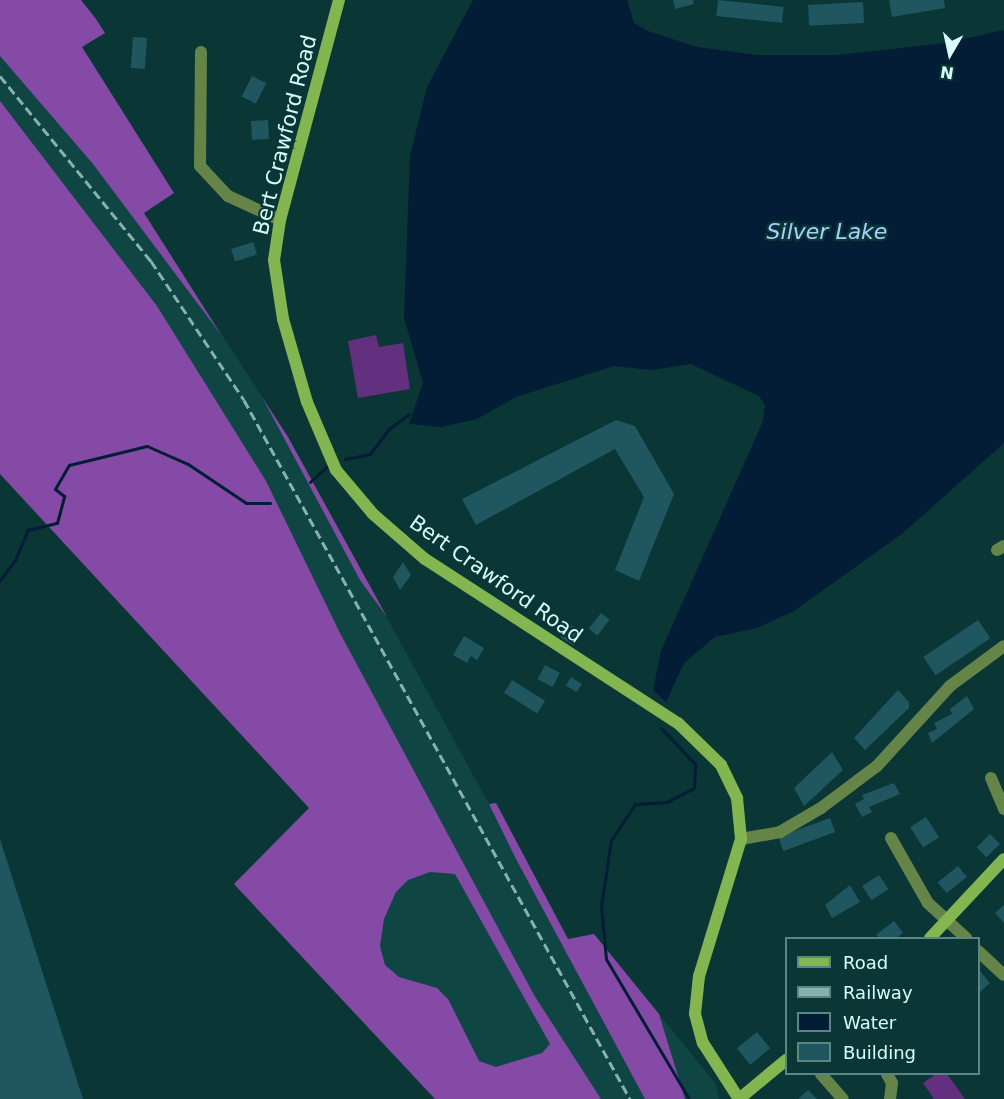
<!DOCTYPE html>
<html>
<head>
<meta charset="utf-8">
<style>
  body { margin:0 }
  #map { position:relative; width:1004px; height:1099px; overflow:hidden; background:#0a3735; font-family:"DejaVu Sans",sans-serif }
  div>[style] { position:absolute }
  .built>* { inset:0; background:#0f4543 }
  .green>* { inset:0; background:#62307f }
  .forest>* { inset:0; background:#844aa6 }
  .water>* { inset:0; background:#031d37 }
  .stream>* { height:3px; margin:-1.5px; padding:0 1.5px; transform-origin:1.5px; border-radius:1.5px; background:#031d37 }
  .building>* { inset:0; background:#1f5660; transform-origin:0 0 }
  .street>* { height:12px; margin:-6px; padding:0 6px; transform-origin:6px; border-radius:6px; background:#658548 }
  .secondary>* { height:12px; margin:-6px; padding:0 6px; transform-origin:6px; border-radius:6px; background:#83b550 }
  .rail>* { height:3px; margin-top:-1.5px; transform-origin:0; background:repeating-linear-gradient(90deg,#89b1af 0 9px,transparent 0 13.5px) }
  span { translate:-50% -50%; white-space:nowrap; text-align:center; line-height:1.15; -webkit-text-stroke:4.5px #0a3735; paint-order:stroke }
  .street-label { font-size:21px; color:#d7fdfa }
  .water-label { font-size:22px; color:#a9cff9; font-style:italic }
  .legend { position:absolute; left:785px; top:937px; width:195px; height:138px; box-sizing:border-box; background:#0a3735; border:2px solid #5c8684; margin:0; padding:8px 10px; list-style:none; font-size:18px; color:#d7fdfa }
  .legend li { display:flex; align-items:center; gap:12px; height:30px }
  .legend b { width:30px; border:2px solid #5c8684 }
  .north { position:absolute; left:920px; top:24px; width:60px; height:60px; -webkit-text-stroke:4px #0a3735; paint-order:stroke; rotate:189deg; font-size:16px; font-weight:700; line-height:24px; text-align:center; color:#d7fdfa }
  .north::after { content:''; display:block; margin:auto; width:21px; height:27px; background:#d7fdfa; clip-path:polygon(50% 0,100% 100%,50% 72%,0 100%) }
</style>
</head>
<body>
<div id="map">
  <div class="built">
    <div style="clip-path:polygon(0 7px,143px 213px,288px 437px,489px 804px,496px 803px,568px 939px,594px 934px,715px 1083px,719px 1099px,435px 1099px,234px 884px,309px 808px,0 474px)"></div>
  </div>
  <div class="green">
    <div style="clip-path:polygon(376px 335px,379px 347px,403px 343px,410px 389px,358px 398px,348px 341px)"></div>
    <div style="clip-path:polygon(936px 1074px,947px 1074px,965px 1099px,934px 1099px,923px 1083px)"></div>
  </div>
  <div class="forest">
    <div style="clip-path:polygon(0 0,81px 0,96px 19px,105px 33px,82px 47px,174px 193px,144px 213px,222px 336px,93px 164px,0 56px)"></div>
    <div style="clip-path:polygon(evenodd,0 101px,157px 306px,266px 481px,340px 633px,534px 995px,601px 1099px,435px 1099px,234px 884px,309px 808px,0 474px,0 101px,430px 872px,455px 874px,550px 1044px,542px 1053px,496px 1067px,479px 1061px,448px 999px,437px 988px,399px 977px,385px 965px,380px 946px,384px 919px,396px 892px,408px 880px,430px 872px)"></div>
    <div style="clip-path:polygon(262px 397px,288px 437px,387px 617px,360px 580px)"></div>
    <div style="clip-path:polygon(496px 803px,568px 939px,594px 934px,659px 1014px,685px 1099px,645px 1099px,516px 859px,489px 804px)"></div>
  </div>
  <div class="water">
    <div style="clip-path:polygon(473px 0,627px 0,634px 23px,648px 31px,697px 47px,757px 55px,837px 55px,945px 43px,1004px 30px,1004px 443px,903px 533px,794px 611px,757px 628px,715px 637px,684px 663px,666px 702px,653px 690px,661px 651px,763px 421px,765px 405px,759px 396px,691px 364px,651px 370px,614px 366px,516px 397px,477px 419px,441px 427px,409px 424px,423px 383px,404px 318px,410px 156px,427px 87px)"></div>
  </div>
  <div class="stream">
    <div style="left:345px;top:459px;width:25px;rotate:-11deg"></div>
    <div style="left:370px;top:454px;width:31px;rotate:-53deg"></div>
    <div style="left:389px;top:429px;width:25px;rotate:-37deg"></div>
    <div style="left:310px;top:482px;width:23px;rotate:-43deg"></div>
    <div style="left:0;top:580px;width:25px;rotate:-53deg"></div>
    <div style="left:15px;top:560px;width:33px;rotate:-67deg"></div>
    <div style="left:28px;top:530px;width:30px;rotate:-14deg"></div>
    <div style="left:57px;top:523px;width:28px;rotate:-75deg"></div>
    <div style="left:64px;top:496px;width:11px;rotate:-142deg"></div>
    <div style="left:55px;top:489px;width:28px;rotate:-60deg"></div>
    <div style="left:69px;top:465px;width:80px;rotate:-13.7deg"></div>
    <div style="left:147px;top:446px;width:45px;rotate:23.7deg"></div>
    <div style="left:188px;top:464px;width:70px;rotate:33.9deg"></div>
    <div style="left:246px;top:503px;width:24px"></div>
    <div style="left:661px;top:728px;width:50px;rotate:46.6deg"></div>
    <div style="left:695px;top:764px;width:24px;rotate:92deg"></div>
    <div style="left:694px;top:788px;width:30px;rotate:153deg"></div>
    <div style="left:667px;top:802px;width:32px;rotate:176deg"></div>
    <div style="left:635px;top:804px;width:43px;rotate:123.7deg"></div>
    <div style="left:611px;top:840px;width:67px;rotate:98.6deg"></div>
    <div style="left:601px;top:906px;width:53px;rotate:84.6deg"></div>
    <div style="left:606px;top:959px;width:163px;rotate:59.3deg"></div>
  </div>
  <div class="building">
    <div style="clip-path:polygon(673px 0,693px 0,694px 4px,675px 9px)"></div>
    <div style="left:718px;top:0;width:66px;height:16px;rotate:6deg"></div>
    <div style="clip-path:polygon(889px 0,944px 0,945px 8px,892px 17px)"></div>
    <div style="left:863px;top:2px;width:21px;height:55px;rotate:87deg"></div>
    <div style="left:133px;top:37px;width:14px;height:31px;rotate:4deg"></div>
    <div style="left:252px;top:76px;width:16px;height:23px;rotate:27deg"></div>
    <div style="left:268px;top:120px;width:19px;height:17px;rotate:87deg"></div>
    <div style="left:253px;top:242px;width:13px;height:23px;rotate:72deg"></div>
    <div style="clip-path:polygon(616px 420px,635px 426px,674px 494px,639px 581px,615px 570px,644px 497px,615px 449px,476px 525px,462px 499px)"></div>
    <div style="clip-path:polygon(403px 562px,411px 575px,400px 590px,393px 577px)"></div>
    <div style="left:601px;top:613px;width:11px;height:20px;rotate:38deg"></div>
    <div style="left:978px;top:620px;width:22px;height:66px;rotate:56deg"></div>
    <div style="left:569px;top:624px;width:15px;height:16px;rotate:32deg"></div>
    <div style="clip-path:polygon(464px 636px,484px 648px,477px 660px,471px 656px,467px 663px,453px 655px)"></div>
    <div style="left:545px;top:665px;width:17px;height:16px;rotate:28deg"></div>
    <div style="left:571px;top:677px;width:13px;height:10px;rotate:32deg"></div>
    <div style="left:512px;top:680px;width:39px;height:15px;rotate:32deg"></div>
    <div style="clip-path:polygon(898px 690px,909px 702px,909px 708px,865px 750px,854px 738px)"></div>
    <div style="clip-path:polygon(967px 696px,974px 709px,932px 743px,928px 733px,937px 729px,934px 723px,952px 714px,950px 709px)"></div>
    <div style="clip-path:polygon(832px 752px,843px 770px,804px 806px,794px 788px)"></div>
    <div style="clip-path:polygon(894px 783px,900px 794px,869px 807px,872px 812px,862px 817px,855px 804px,864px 799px,862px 795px)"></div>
    <div style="left:926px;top:817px;width:24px;height:19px;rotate:57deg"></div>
    <div style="left:830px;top:818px;width:15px;height:55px;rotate:70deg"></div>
    <div style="left:990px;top:834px;width:14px;height:19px;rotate:45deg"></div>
    <div style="clip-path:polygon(0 839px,83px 1099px,0 1099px)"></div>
    <div style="left:958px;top:866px;width:14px;height:26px;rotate:51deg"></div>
    <div style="left:879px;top:875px;width:17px;height:20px;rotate:57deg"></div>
    <div style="clip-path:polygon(850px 885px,860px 902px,832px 918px,825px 905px)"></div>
    <div style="clip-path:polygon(1004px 905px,1004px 923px,995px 913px)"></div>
    <div style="clip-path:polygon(894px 921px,903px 933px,897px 938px,880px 938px,876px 935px)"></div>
    <div style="clip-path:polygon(980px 971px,990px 983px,978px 994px,978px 972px)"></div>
    <div style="left:757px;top:1032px;width:21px;height:26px;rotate:51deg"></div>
    <div style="clip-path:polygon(808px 1090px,817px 1099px,798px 1099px)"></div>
  </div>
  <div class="street">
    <div style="left:201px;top:52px;width:114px;rotate:90.5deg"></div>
    <div style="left:200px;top:166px;width:41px;rotate:47deg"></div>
    <div style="left:228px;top:196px;width:57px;rotate:24.8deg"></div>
    <div style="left:997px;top:550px;width:8px;rotate:-30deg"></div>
    <div style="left:991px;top:778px;width:34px;rotate:67deg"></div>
    <div style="left:891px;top:838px;width:75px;rotate:60.4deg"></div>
    <div style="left:928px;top:903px;width:52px;rotate:42.6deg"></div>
    <div style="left:741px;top:839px;width:40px;rotate:-10deg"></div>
    <div style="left:780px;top:832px;width:48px;rotate:-30.3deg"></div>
    <div style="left:821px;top:808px;width:70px;rotate:-36.9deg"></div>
    <div style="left:877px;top:766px;width:108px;rotate:-47.6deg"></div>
    <div style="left:950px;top:686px;width:67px;rotate:-36.5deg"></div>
    <div style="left:978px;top:951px;width:35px;rotate:43deg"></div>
    <div style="left:821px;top:1074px;width:33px;rotate:49deg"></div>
    <div style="left:887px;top:1074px;width:10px;rotate:61deg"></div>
    <div style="left:892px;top:1083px;width:16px;rotate:97deg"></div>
  </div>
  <div class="secondary">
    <div style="left:339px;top:0;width:228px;rotate:105deg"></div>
    <div style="left:280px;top:220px;width:40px;rotate:98.5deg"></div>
    <div style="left:274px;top:260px;width:60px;rotate:81.3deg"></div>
    <div style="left:283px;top:319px;width:86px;rotate:73.9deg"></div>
    <div style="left:307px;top:402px;width:74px;rotate:66.9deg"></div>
    <div style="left:336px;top:470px;width:57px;rotate:49.9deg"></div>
    <div style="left:373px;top:514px;width:69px;rotate:40.9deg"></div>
    <div style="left:425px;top:559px;width:302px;rotate:33deg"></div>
    <div style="left:678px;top:723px;width:60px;rotate:44.3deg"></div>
    <div style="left:721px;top:765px;width:37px;rotate:64deg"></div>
    <div style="left:737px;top:798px;width:41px;rotate:84.4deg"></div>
    <div style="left:741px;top:839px;width:143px;rotate:107deg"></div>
    <div style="left:699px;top:976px;width:38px;rotate:96deg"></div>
    <div style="left:695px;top:1014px;width:30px;rotate:75deg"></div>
    <div style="left:703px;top:1043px;width:67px;rotate:57.3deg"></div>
    <div style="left:930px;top:938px;width:108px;rotate:-46.9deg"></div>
    <div style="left:739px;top:1099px;width:61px;rotate:-39.7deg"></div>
  </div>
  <div class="rail">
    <div style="left:0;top:76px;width:239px;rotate:50.8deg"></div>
    <div style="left:151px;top:261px;width:167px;rotate:56.2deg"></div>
    <div style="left:244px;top:400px;width:798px;rotate:61.09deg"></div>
  </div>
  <div class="street-label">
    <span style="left:285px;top:135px;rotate:-76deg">Bert Crawford Road</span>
    <span style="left:496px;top:579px;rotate:35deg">Bert Crawford Road</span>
  </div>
  <div class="water-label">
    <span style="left:827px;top:232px">Silver Lake</span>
  </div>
  <ul class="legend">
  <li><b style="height:8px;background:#83b550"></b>Road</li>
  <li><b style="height:8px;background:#89b1af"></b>Railway</li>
  <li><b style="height:16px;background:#031d37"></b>Water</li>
  <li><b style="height:16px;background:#1f5660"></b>Building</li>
  </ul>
  <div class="north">N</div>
</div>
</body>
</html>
